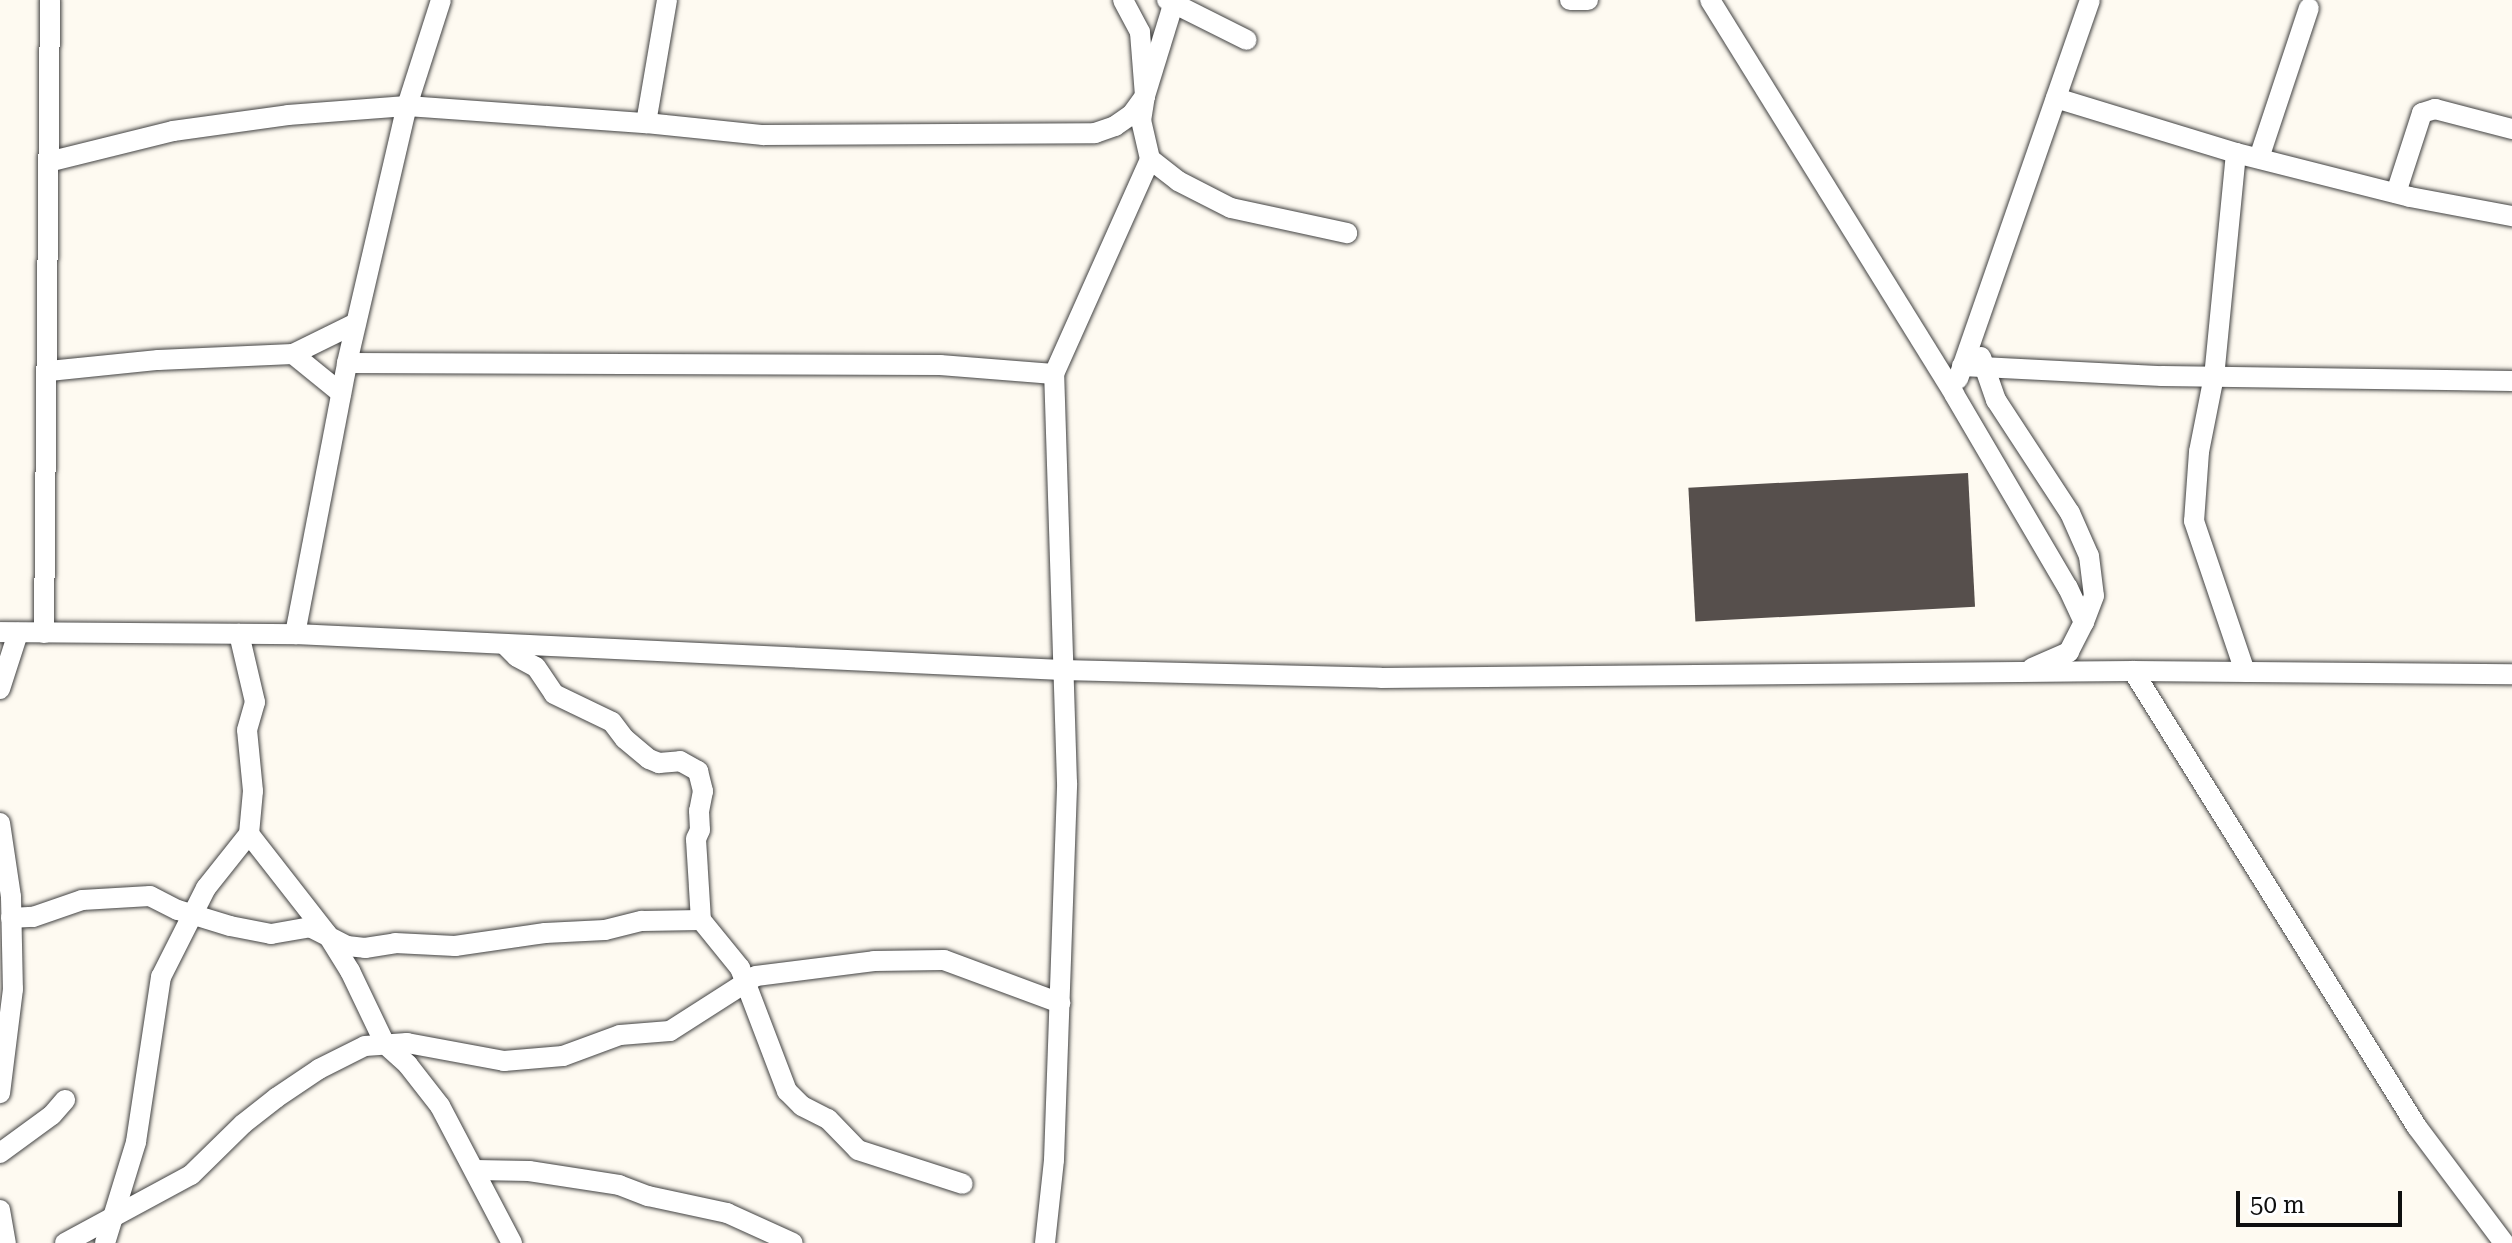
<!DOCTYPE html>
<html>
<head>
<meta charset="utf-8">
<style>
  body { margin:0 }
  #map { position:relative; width:2512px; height:1243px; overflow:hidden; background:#fefaf1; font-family:"Roboto Serif",serif }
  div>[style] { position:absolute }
  .building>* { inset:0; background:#564f4c; transform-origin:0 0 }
  .roads { filter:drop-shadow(0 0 2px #424242) drop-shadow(0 0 2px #424242) }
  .street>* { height:20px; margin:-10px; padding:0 10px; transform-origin:10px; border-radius:10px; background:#fff }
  span { translate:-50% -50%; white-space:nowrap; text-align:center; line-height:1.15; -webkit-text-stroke:8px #fff; paint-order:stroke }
  .scale { position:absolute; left:2236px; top:1191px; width:166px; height:36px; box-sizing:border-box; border:4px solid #0f0f0f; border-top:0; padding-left:10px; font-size:24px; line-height:28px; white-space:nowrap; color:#0f0f0f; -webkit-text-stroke:6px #fff; paint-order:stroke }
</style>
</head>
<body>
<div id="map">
  <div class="building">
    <div style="left:1968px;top:473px;width:134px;height:280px;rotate:87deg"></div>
  </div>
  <div class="roads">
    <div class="street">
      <div style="left:1167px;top:0;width:89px;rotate:26.6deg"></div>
      <div style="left:1570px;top:0;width:18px"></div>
      <div style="left:1710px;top:0;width:463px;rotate:58.2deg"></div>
      <div style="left:1954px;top:394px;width:225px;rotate:59.6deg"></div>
      <div style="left:2068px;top:588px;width:38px;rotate:65deg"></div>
      <div style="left:2084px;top:622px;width:34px;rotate:117deg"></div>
      <div style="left:2069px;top:652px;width:40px;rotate:156.6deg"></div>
      <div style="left:2056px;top:98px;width:188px;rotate:17deg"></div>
      <div style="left:2236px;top:153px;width:179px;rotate:14.2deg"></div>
      <div style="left:2410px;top:197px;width:104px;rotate:10.6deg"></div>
      <div style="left:646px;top:123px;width:125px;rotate:-80.3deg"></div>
      <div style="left:2236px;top:153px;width:224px;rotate:95.6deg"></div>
      <div style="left:2214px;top:376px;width:77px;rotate:101.2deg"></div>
      <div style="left:2199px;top:452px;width:69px;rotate:94.1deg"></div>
      <div style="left:2194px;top:521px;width:159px;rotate:71.3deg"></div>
      <div style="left:2259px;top:158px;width:158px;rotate:-71.6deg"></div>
      <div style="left:1150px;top:159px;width:36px;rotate:38deg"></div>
      <div style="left:1178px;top:181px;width:59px;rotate:27deg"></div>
      <div style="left:1231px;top:208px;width:119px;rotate:12.2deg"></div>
      <div style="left:48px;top:162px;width:129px;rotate:-13.9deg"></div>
      <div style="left:173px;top:131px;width:116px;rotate:-7.9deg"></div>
      <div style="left:288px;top:115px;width:119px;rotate:-4.3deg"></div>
      <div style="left:407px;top:106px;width:240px;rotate:4.1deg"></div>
      <div style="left:646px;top:123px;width:118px;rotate:5.9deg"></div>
      <div style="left:763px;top:135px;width:332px;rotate:-0.3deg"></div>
      <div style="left:1095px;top:133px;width:21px;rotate:-19deg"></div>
      <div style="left:1115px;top:126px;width:21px;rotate:-35deg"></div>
      <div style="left:1132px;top:114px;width:22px;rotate:-54deg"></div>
      <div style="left:1145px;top:96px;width:64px;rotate:-94.5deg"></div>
      <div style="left:1140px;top:32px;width:36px;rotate:-118deg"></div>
      <div style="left:2396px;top:193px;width:84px;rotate:-72deg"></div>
      <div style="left:2422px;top:113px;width:14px;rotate:-17deg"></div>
      <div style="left:2435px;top:109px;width:80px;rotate:14.6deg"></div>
      <div style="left:293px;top:354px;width:62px;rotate:39.1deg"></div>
      <div style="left:1981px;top:357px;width:46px;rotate:70.8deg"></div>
      <div style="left:1996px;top:400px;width:135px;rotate:56.8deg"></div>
      <div style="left:2070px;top:513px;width:47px;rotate:66.2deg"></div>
      <div style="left:2089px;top:556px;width:40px;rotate:82.9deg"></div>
      <div style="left:2094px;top:596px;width:28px;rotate:111deg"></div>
      <div style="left:347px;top:363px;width:593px;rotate:0.19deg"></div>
      <div style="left:940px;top:365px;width:114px;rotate:4.5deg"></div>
      <div style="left:1962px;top:366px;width:200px;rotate:2.9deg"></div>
      <div style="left:2162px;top:376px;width:350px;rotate:0.8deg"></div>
      <div style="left:49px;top:371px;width:110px;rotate:-5.8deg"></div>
      <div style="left:158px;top:360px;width:135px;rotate:-2.5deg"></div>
      <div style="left:293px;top:354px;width:70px;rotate:-26.2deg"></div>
      <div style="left:1958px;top:379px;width:401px;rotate:-70.8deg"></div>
      <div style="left:0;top:632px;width:295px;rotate:0.4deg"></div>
      <div style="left:295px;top:634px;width:768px;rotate:2.69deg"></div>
      <div style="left:1062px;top:670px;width:319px;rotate:1.4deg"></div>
      <div style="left:1381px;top:678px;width:752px;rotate:-0.53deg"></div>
      <div style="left:2133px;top:671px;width:379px;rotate:0.5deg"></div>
      <div style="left:44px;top:633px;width:633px;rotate:-89.46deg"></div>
      <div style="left:295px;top:634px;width:276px;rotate:-79.1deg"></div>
      <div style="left:347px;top:363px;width:264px;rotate:-76.9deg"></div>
      <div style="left:407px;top:106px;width:111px;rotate:-72.2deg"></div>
      <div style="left:504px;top:644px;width:18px;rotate:45deg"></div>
      <div style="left:517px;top:657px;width:21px;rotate:28deg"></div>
      <div style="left:536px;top:667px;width:32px;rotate:56deg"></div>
      <div style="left:554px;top:694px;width:64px;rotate:25.8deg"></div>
      <div style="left:612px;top:722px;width:21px;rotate:53deg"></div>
      <div style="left:625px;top:739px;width:31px;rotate:40deg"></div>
      <div style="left:649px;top:759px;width:11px;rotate:22deg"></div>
      <div style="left:659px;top:763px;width:21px;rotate:-5deg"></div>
      <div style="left:680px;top:761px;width:21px;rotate:29deg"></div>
      <div style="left:698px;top:771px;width:21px;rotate:76deg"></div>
      <div style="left:703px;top:791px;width:20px;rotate:101deg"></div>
      <div style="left:699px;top:811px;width:19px;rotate:87deg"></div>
      <div style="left:700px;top:830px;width:10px;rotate:114deg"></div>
      <div style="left:696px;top:839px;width:81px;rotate:86.5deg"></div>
      <div style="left:2133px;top:671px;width:537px;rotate:58.09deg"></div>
      <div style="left:2417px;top:1127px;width:145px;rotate:53.1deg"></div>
      <div style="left:0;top:689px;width:59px;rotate:-72.2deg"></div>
      <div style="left:0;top:823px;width:75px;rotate:81.5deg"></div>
      <div style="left:11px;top:897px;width:92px;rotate:88.8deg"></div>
      <div style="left:13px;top:989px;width:105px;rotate:97.1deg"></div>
      <div style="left:249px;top:834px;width:127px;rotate:52deg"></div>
      <div style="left:327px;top:934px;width:44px;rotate:58.1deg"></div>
      <div style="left:350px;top:971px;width:81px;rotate:64.4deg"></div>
      <div style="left:385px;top:1044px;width:31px;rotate:42deg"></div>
      <div style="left:408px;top:1065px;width:52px;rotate:52deg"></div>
      <div style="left:440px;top:1106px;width:155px;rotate:62.3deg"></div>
      <div style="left:11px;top:918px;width:22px;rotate:-3deg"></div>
      <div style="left:33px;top:917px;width:52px;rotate:-19.1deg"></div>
      <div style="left:82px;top:900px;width:68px;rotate:-3.4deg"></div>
      <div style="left:150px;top:896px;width:31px;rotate:27deg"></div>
      <div style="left:178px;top:910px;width:54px;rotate:17.1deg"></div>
      <div style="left:230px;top:926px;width:42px;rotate:11deg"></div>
      <div style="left:271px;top:934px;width:40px;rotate:-10deg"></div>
      <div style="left:310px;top:927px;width:42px;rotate:27.2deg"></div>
      <div style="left:347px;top:946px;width:18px;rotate:6deg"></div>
      <div style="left:365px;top:948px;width:30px;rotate:-9deg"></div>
      <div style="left:395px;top:943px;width:60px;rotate:2.9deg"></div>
      <div style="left:455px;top:946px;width:91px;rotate:-8.2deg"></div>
      <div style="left:545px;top:933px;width:60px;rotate:-2.9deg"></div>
      <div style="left:605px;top:930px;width:38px;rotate:-14deg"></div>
      <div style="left:642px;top:921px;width:59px;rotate:-1deg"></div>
      <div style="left:701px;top:920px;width:62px;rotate:50.9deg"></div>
      <div style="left:740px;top:968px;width:132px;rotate:69.1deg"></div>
      <div style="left:787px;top:1091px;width:21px;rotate:45deg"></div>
      <div style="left:802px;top:1106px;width:29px;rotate:27deg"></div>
      <div style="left:828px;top:1119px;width:43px;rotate:45.9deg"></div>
      <div style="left:858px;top:1150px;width:110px;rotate:17.9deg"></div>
      <div style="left:0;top:1153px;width:64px;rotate:-36.2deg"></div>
      <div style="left:52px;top:1115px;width:20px;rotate:-49deg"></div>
      <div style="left:476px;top:1170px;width:53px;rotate:1.1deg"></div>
      <div style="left:529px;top:1171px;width:91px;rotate:8.8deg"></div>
      <div style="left:619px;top:1185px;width:31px;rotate:21deg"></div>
      <div style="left:648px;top:1196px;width:81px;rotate:12.1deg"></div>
      <div style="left:727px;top:1213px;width:72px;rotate:24.4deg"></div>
      <div style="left:0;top:1210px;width:34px;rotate:80deg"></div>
      <div style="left:65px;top:1243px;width:143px;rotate:-28.4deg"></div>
      <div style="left:191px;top:1175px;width:73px;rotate:-44.4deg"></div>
      <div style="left:243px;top:1124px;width:42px;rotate:-38.2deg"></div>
      <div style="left:276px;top:1098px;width:52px;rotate:-34deg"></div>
      <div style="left:319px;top:1069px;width:51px;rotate:-26.6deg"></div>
      <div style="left:365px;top:1046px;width:42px;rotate:-4.1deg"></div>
      <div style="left:407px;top:1043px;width:99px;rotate:10.5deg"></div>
      <div style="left:504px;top:1061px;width:59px;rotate:-4.8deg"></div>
      <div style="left:563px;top:1056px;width:61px;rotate:-20.2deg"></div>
      <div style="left:620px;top:1035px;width:50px;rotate:-4.6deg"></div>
      <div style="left:670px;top:1031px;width:102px;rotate:-32.6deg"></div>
      <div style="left:756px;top:976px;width:119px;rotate:-7.2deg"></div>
      <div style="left:874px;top:961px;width:70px;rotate:-0.8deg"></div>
      <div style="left:944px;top:960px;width:124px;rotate:20.3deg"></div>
      <div style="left:105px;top:1243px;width:106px;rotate:-72.9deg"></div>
      <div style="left:136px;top:1142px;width:167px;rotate:-81.4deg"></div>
      <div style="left:161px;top:977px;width:100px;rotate:-63.2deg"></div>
      <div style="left:206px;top:888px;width:69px;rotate:-51.5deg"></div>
      <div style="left:249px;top:834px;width:43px;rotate:-84.7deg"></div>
      <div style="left:253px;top:791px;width:61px;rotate:-95.6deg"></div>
      <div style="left:247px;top:730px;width:29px;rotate:-74deg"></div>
      <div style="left:255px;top:702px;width:70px;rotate:-103.2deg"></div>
      <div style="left:1045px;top:1243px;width:83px;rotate:-83.8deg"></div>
      <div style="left:1054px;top:1160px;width:377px;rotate:-88deg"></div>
      <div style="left:1067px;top:783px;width:409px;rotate:-91.8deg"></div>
      <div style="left:1054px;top:374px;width:235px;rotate:-65.9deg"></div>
      <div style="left:1150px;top:159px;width:39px;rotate:-103deg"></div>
      <div style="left:1141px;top:121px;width:25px;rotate:-81deg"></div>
      <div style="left:1145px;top:96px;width:98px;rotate:-72.9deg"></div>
    </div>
  </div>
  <div class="scale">50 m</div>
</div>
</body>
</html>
